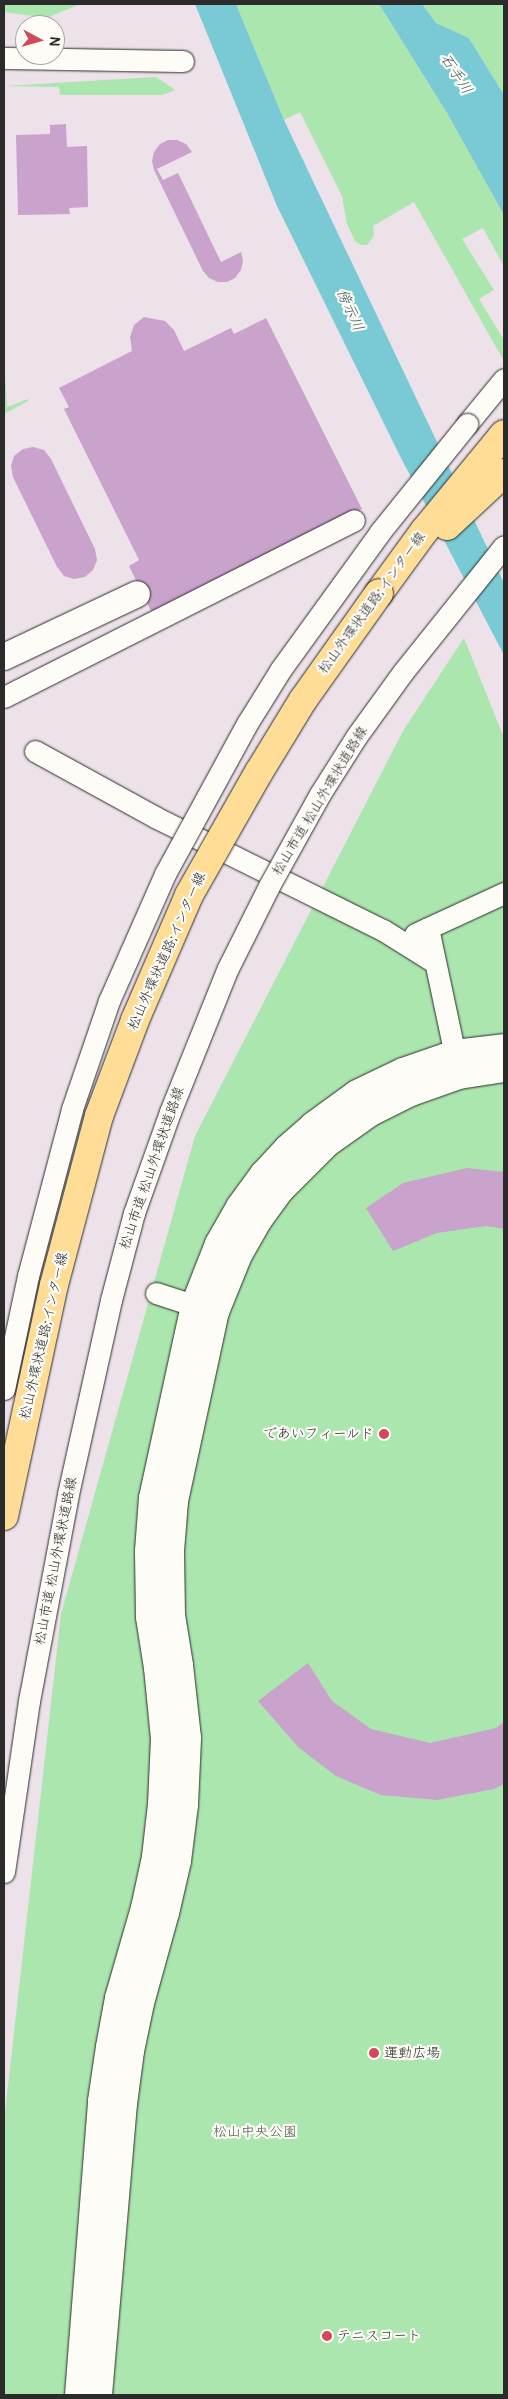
<!DOCTYPE html>
<html>
<head>
<meta charset="utf-8">
<style>
  body { margin:0 }
  #map { position:relative; width:508px; height:2399px; overflow:hidden; background:#ede1ea; font-family:Pangolin,"Klee One",sans-serif }
  div>[style] { position:absolute }
  .green>* { inset:0; background:#aae6ad }
  .water>* { inset:0; background:#7acad5 }
  .building>* { inset:0; background:#c9a3cb }
  .roads { filter:drop-shadow(0 0 1px #2b2b2b) drop-shadow(0 0 1px #2b2b2b) }
  .minor>* { height:21px; margin:-10.5px; padding:0 10.5px; transform-origin:10.5px; border-radius:10.5px; background:#fdfcf7 }
  .tertiary>* { height:26px; margin:-13px; padding:0 13px; transform-origin:13px; border-radius:13px; background:#fdfcf7 }
  .motorway>* { height:28px; margin:-14px; padding:0 14px; transform-origin:14px; border-radius:14px; background:#ffdd96 }
  .bridges { filter:drop-shadow(0 0 1px #2b2b2b) drop-shadow(0 0 1px #2b2b2b) }
  .minor-bridge>* { height:21px; margin:-10.5px; padding:0 10.5px; transform-origin:10.5px; border-radius:10.5px; background:#fdfcf7 }
  .motorway-bridge>* { height:28px; margin:-14px; padding:0 14px; transform-origin:14px; border-radius:14px; background:#ffdd96 }
  .dots>* { width:14px; height:14px; translate:-50% -50%; box-sizing:border-box; border:2px solid #fdfcf7; border-radius:50% }
  span { translate:-50% -50%; white-space:nowrap; text-align:center; line-height:1.15; -webkit-text-stroke:4.5px #fdfcf7; paint-order:stroke }
  .street-label { font-size:14px; color:#2b2b2b }
  .poi-label { font-size:14px; color:#2b2b2b }
  .right { translate:-100% -50%; text-align:right }
  .left { translate:0 -50%; text-align:left }
  .park-label { font-size:14px; color:#4b5a4c }
  .water-label { font-size:15px; color:#435b5e; font-style:italic }
  .frame { position:absolute; inset:0; border:5px solid #2b2b2b; pointer-events:none }
  .north { position:absolute; left:15px; top:15px; width:50px; height:50px; box-sizing:border-box; background:#fdfcf7; border:1px solid #a9a8a5; border-radius:50%; rotate:96deg; font-size:14px; font-weight:700; line-height:20px; text-align:center; color:#2b2b2b }
  .north::after { content:''; display:block; margin:auto; width:18px; height:22px; background:#d1495b; clip-path:polygon(50% 0,100% 100%,50% 72%,0 100%) }
</style>
</head>
<body>
<div id="map">
  <div class="green">
    <div style="clip-path:polygon(4px 4px,80px 4px,47px 18px,4px 12px)"></div>
    <div style="clip-path:polygon(236px 4px,379px 4px,447px 113px,504px 215px,504px 266px,483px 228px,462px 239px,494px 290px,479px 299px,504px 340px,504px 361px,414px 202px,373px 226px,374px 236px,367px 245px,361px 245px,355px 241px,347px 224px,342px 196px,300px 112px,284px 120px)"></div>
    <div style="clip-path:polygon(422px 4px,504px 4px,504px 95px,469px 38px,436px 23px)"></div>
    <div style="clip-path:polygon(156px 77px,175px 90px,162px 95px,60px 95px,59px 87px,4px 86px)"></div>
    <div style="clip-path:polygon(4px 356px,7px 407px,28px 399px,28px 401px,4px 414px)"></div>
    <div style="clip-path:polygon(464px 638px,504px 738px,504px 2395px,4px 2395px,4px 2122px,61px 1614px,195px 1136px,403px 731px)"></div>
  </div>
  <div class="water">
    <div style="clip-path:polygon(195px 4px,236px 4px,284px 120px,504px 583px,504px 655px,400px 456px,277px 206px)"></div>
    <div style="clip-path:polygon(379px 4px,422px 4px,436px 23px,469px 38px,504px 95px,504px 215px,447px 113px)"></div>
  </div>
  <div class="building">
    <div style="clip-path:polygon(66px 124px,67px 147px,87px 146px,88px 207px,69px 208px,70px 214px,18px 215px,16px 135px,50px 134px,50px 125px)"></div>
    <div style="clip-path:polygon(168px 140px,177px 140px,186px 144px,192px 152px,157px 169px,163px 180px,178px 173px,221px 262px,241px 252px,243px 261px,241px 270px,235px 278px,227px 282px,218px 282px,209px 278px,203px 271px,154px 170px,152px 161px,154px 152px,160px 144px)"></div>
    <div style="clip-path:polygon(144px 317px,165px 321px,174px 330px,184px 351px,231px 328px,234px 334px,266px 318px,362px 509px,153px 615px,129px 566px,139px 560px,64px 409px,69px 407px,59px 388px,132px 351px,130px 337px,134px 325px)"></div>
    <div style="clip-path:polygon(33px 447px,44px 450px,51px 459px,95px 549px,97px 560px,93px 570px,85px 577px,74px 579px,64px 576px,57px 567px,13px 477px,11px 466px,14px 456px,23px 449px)"></div>
    <div style="clip-path:polygon(467px 1168px,504px 1172px,504px 1229px,486px 1226px,437px 1233px,393px 1251px,366px 1208px,403px 1183px)"></div>
    <div style="clip-path:polygon(308px 1663px,332px 1701px,371px 1729px,430px 1743px,496px 1728px,504px 1722px,504px 1784px,494px 1789px,437px 1800px,381px 1795px,336px 1776px,298px 1747px,258px 1701px)"></div>
  </div>
  <div class="roads">
    <div class="minor">
      <div style="left:4px;top:58px;width:179px;rotate:1deg"></div>
      <div style="left:467px;top:424px;width:58px;rotate:-50.6deg"></div>
      <div style="left:4px;top:697px;width:392px;rotate:-26.8deg"></div>
      <div style="left:35px;top:751px;width:137px;rotate:28.8deg"></div>
      <div style="left:155px;top:817px;width:254px;rotate:26.4deg"></div>
      <div style="left:383px;top:930px;width:60px;rotate:32.1deg"></div>
      <div style="left:428px;top:928px;width:144px;rotate:78deg"></div>
      <div style="left:415px;top:934px;width:98px;rotate:-24.7deg"></div>
      <div style="left:156px;top:1293px;width:55px;rotate:18.1deg"></div>
    </div>
    <div class="tertiary">
      <div style="left:4px;top:657px;width:147px;rotate:-25.3deg"></div>
      <div style="left:78px;top:2395px;width:295px;rotate:-85.5deg"></div>
      <div style="left:101px;top:2101px;width:55px;rotate:-81.6deg"></div>
      <div style="left:109px;top:2047px;width:50px;rotate:-79.6deg"></div>
      <div style="left:118px;top:1998px;width:94px;rotate:-73.9deg"></div>
      <div style="left:144px;top:1908px;width:52px;rotate:-77.8deg"></div>
      <div style="left:155px;top:1857px;width:53px;rotate:-83.5deg"></div>
      <div style="left:161px;top:1804px;width:65px;rotate:-87.4deg"></div>
      <div style="left:164px;top:1739px;width:71px;rotate:-95.6deg"></div>
      <div style="left:157px;top:1668px;width:52px;rotate:-98.9deg"></div>
      <div style="left:149px;top:1617px;width:66px;rotate:-90.9deg"></div>
      <div style="left:148px;top:1551px;width:53px;rotate:-85.7deg"></div>
      <div style="left:152px;top:1498px;width:198px;rotate:-77.7deg"></div>
      <div style="left:194px;top:1305px;width:66px;rotate:-68.5deg"></div>
      <div style="left:218px;top:1244px;width:43px;rotate:-60.4deg"></div>
      <div style="left:239px;top:1207px;width:41px;rotate:-54deg"></div>
      <div style="left:263px;top:1174px;width:35px;rotate:-47deg"></div>
      <div style="left:287px;top:1148px;width:35px;rotate:-41deg"></div>
      <div style="left:313px;top:1125px;width:54px;rotate:-36deg"></div>
      <div style="left:357px;top:1093px;width:51px;rotate:-25.6deg"></div>
      <div style="left:403px;top:1071px;width:55px;rotate:-19.1deg"></div>
      <div style="left:455px;top:1053px;width:49px;rotate:-7deg"></div>
      <div style="left:99px;top:2395px;width:292px;rotate:-85.1deg"></div>
      <div style="left:124px;top:2104px;width:53px;rotate:-82.5deg"></div>
      <div style="left:131px;top:2051px;width:49px;rotate:-78.2deg"></div>
      <div style="left:141px;top:2003px;width:93px;rotate:-74.5deg"></div>
      <div style="left:166px;top:1913px;width:53px;rotate:-77deg"></div>
      <div style="left:178px;top:1861px;width:56px;rotate:-82.9deg"></div>
      <div style="left:185px;top:1805px;width:67px;rotate:-87.4deg"></div>
      <div style="left:188px;top:1738px;width:73px;rotate:-96.3deg"></div>
      <div style="left:180px;top:1665px;width:51px;rotate:-99.1deg"></div>
      <div style="left:172px;top:1615px;width:64px;rotate:-90.9deg"></div>
      <div style="left:171px;top:1551px;width:50px;rotate:-85.4deg"></div>
      <div style="left:175px;top:1501px;width:193px;rotate:-77.8deg"></div>
      <div style="left:216px;top:1312px;width:61px;rotate:-68deg"></div>
      <div style="left:239px;top:1255px;width:40px;rotate:-60.3deg"></div>
      <div style="left:259px;top:1220px;width:37px;rotate:-54deg"></div>
      <div style="left:281px;top:1190px;width:65px;rotate:-45deg"></div>
      <div style="left:327px;top:1144px;width:52px;rotate:-35.5deg"></div>
      <div style="left:369px;top:1114px;width:47px;rotate:-26.6deg"></div>
      <div style="left:411px;top:1093px;width:51px;rotate:-19.5deg"></div>
      <div style="left:459px;top:1076px;width:46px;rotate:-8.8deg"></div>
    </div>
    <div class="motorway">
      <div style="left:447px;top:526px;width:78px;rotate:-42.9deg"></div>
      <div style="left:379px;top:593px;width:78px;rotate:-53.9deg"></div>
      <div style="left:425px;top:530px;width:124px;rotate:-50.5deg"></div>
    </div>
  </div>
  <div class="bridges">
    <div class="minor-bridge">
      <div style="left:4px;top:1389px;width:116px;rotate:-78deg"></div>
      <div style="left:28px;top:1276px;width:173px;rotate:-75.2deg"></div>
      <div style="left:72px;top:1109px;width:114px;rotate:-71.1deg"></div>
      <div style="left:109px;top:1001px;width:139px;rotate:-66.2deg"></div>
      <div style="left:165px;top:874px;width:173px;rotate:-61.4deg"></div>
      <div style="left:248px;top:722px;width:62px;rotate:-58.1deg"></div>
      <div style="left:281px;top:669px;width:169px;rotate:-54.1deg"></div>
      <div style="left:380px;top:532px;width:139px;rotate:-51.1deg"></div>
      <div style="left:4px;top:1872px;width:173px;rotate:-81.7deg"></div>
      <div style="left:29px;top:1701px;width:211px;rotate:-79.3deg"></div>
      <div style="left:68px;top:1494px;width:199px;rotate:-77.5deg"></div>
      <div style="left:111px;top:1300px;width:90px;rotate:-75.2deg"></div>
      <div style="left:134px;top:1213px;width:107px;rotate:-70.4deg"></div>
      <div style="left:170px;top:1112px;width:155px;rotate:-68.1deg"></div>
      <div style="left:228px;top:968px;width:92px;rotate:-63.4deg"></div>
      <div style="left:269px;top:886px;width:105px;rotate:-61deg"></div>
      <div style="left:320px;top:794px;width:67px;rotate:-57.7deg"></div>
      <div style="left:356px;top:737px;width:80px;rotate:-54.1deg"></div>
      <div style="left:403px;top:672px;width:161px;rotate:-51.3deg"></div>
    </div>
    <div class="motorway-bridge">
      <div style="left:4px;top:1516px;width:236px;rotate:-77.8deg"></div>
      <div style="left:54px;top:1285px;width:175px;rotate:-75.1deg"></div>
      <div style="left:99px;top:1116px;width:103px;rotate:-69.4deg"></div>
      <div style="left:135px;top:1020px;width:136px;rotate:-66.6deg"></div>
      <div style="left:189px;top:895px;width:142px;rotate:-60.4deg"></div>
      <div style="left:259px;top:772px;width:84px;rotate:-58.6deg"></div>
      <div style="left:303px;top:700px;width:131px;rotate:-54.6deg"></div>
    </div>
  </div>
  <div class="dots">
    <div style="left:384px;top:1434px;background:#d1495b"></div>
    <div style="left:374px;top:2053px;background:#d1495b"></div>
    <div style="left:327px;top:2336px;background:#d1495b"></div>
  </div>
  <div class="street-label">
    <span style="left:372px;top:603px;rotate:-54deg">松山外環状道路;インター線</span>
    <span style="left:320px;top:801px;rotate:-59deg">松山市道 松山外環状道路線</span>
    <span style="left:167px;top:951px;rotate:-66deg">松山外環状道路;インター線</span>
    <span style="left:152px;top:1168px;rotate:-71deg">松山市道 松山外環状道路線</span>
    <span style="left:44px;top:1336px;rotate:-77deg">松山外環状道路;インター線</span>
    <span style="left:56px;top:1561px;rotate:-79deg">松山市道 松山外環状道路線</span>
  </div>
  <div class="poi-label">
    <span class="right" style="left:374px;top:1434px">であいフィールド</span>
    <span class="left" style="left:384px;top:2053px">運動広場</span>
    <span class="left" style="left:337px;top:2336px">テニスコート</span>
  </div>
  <div class="park-label">
    <span style="left:255px;top:2132px">松山中央公園</span>
  </div>
  <div class="water-label">
    <span style="left:456px;top:74px;rotate:57deg">石手川</span>
    <span style="left:350px;top:310px;rotate:66deg">傍示川</span>
  </div>
  <div class="frame"></div>
  <div class="north">N</div>
</div>
</body>
</html>
